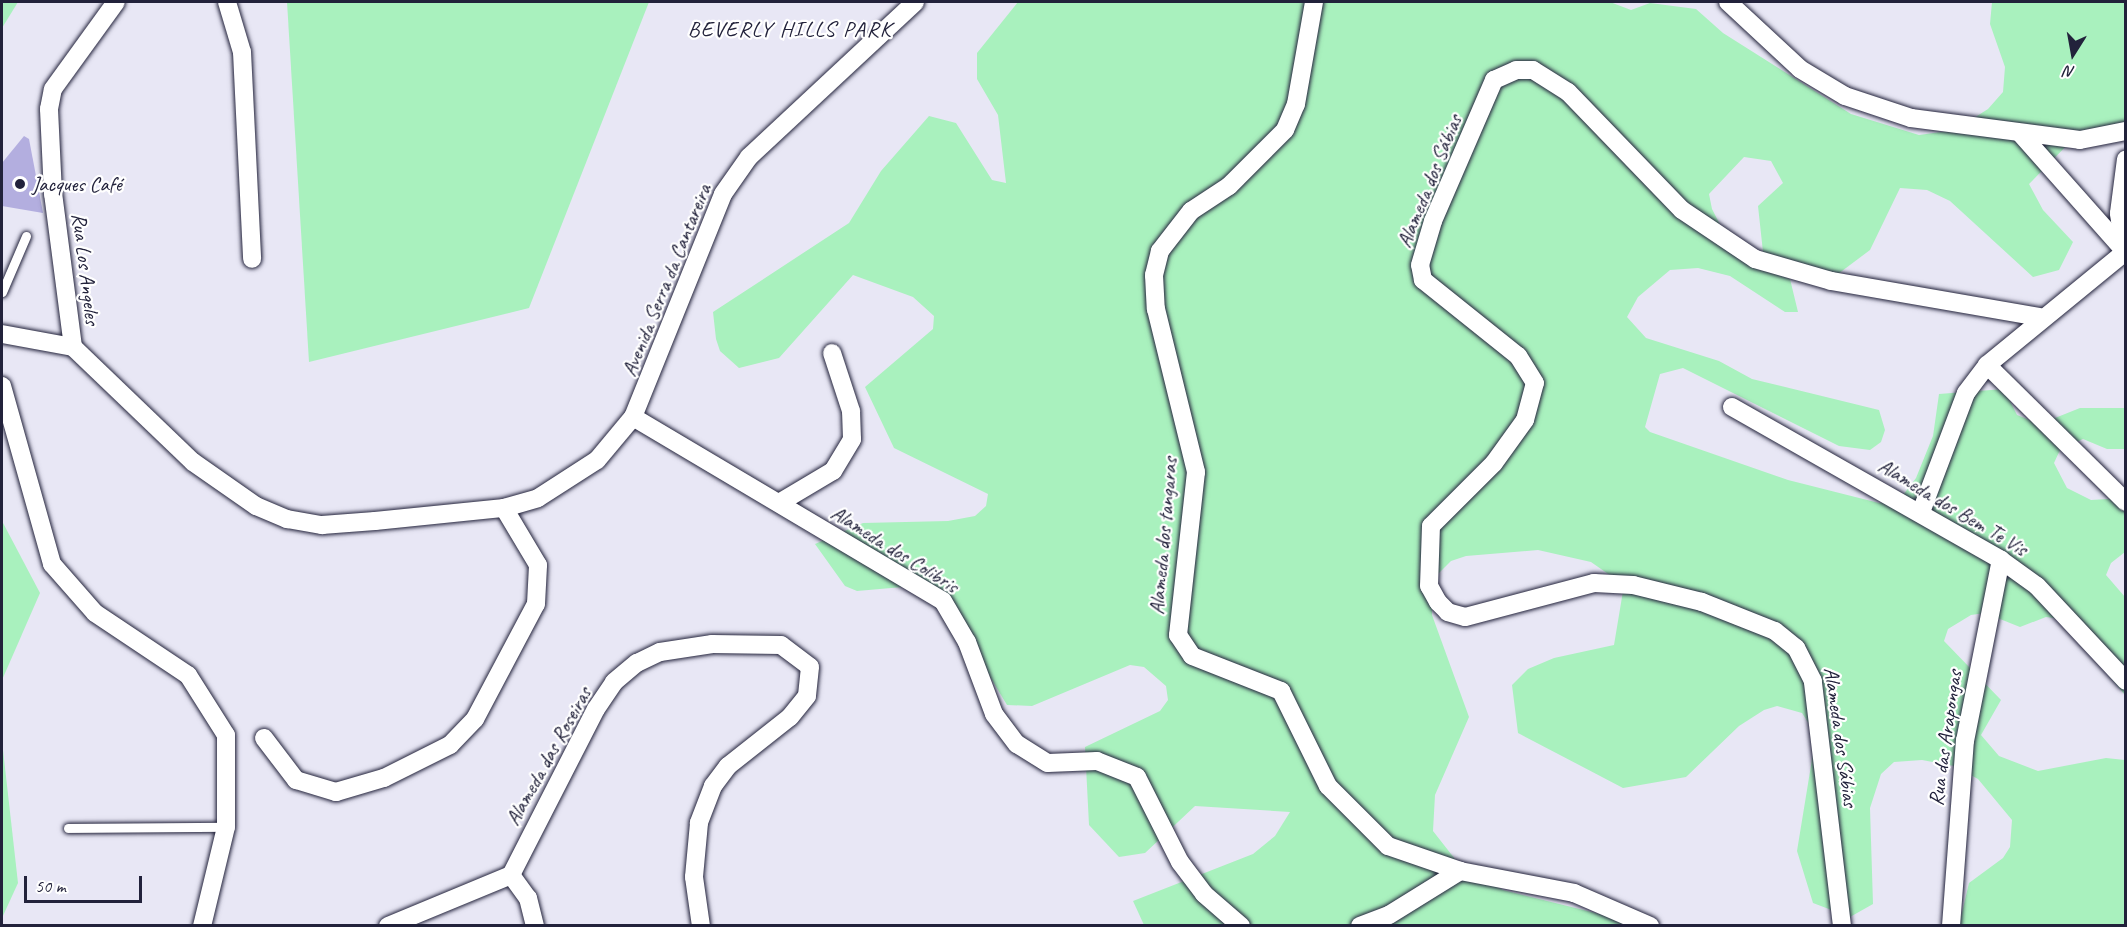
<!DOCTYPE html>
<html>
<head>
<meta charset="utf-8">
<style>
  body { margin:0 }
  #map { position:relative; width:2127px; height:927px; overflow:hidden; background:#e8e7f5; font-family:Caveat,sans-serif }
  div>[style] { position:absolute }
  .green>* { inset:0; background:#a9f1be }
  .building>* { inset:0; background:#b3aedf }
  .roads { filter:drop-shadow(0 0 2px #22223b) drop-shadow(0 0 2px #22223b) }
  .service>* { height:9px; margin:-4.5px; padding:0 4.5px; transform-origin:4.5px; border-radius:4.5px; background:#fff }
  .minor>* { height:18px; margin:-9px; padding:0 9px; transform-origin:9px; border-radius:9px; background:#fff }
  .dots>* { width:16px; height:16px; translate:-50% -50%; box-sizing:border-box; border:3px solid #fff; border-radius:50% }
  span { translate:-50% -50%; white-space:nowrap; text-align:center; line-height:1.15; -webkit-text-stroke:4.5px #fff; paint-order:stroke }
  .street-label { font-size:21px; color:#22223b }
  .poi-label { font-size:21px; color:#22223b }
  .left { translate:0 -50%; text-align:left }
  .neighbourhood-label { font-size:22px; color:#22223b; letter-spacing:1.5px }
  .frame { position:absolute; inset:0; border:3px solid #22223b; pointer-events:none }
  .north { position:absolute; left:2043px; top:24px; width:60px; height:60px; -webkit-text-stroke:4px #fff; paint-order:stroke; rotate:191deg; font-size:16px; font-weight:700; line-height:24px; text-align:center; color:#22223b }
  .north::after { content:''; display:block; margin:auto; width:21px; height:27px; background:#22223b; clip-path:polygon(50% 0,100% 100%,50% 72%,0 100%) }
  .scale { position:absolute; left:24px; top:876px; width:118px; height:27px; box-sizing:border-box; border:3px solid #22223b; border-top:0; padding-left:8px; font-size:18px; line-height:21px; white-space:nowrap; color:#22223b; -webkit-text-stroke:4px #fff; paint-order:stroke }
</style>
</head>
<body>
<div id="map">
  <div class="green">
    <div style="clip-path:polygon(2px 2px,18px 2px,2px 28px)"></div>
    <div style="clip-path:polygon(287px 2px,649px 2px,529px 308px,309px 362px)"></div>
    <div style="clip-path:polygon(1018px 2px,1610px 2px,1631px 10px,1650px 3px,1696px 9px,1723px 33px,1851px 114px,1919px 135px,1955px 130px,1988px 109px,2003px 92px,2005px 67px,1990px 24px,1992px 2px,2125px 2px,2125px 136px,2075px 137px,2029px 184px,2043px 210px,2073px 242px,2059px 270px,2033px 277px,1950px 201px,1927px 190px,1900px 188px,1870px 250px,1826px 283px,1763px 252px,1758px 206px,1783px 183px,1771px 161px,1744px 157px,1709px 194px,1712px 209px,1730px 244px,1762px 269px,1790px 279px,1798px 312px,1785px 312px,1730px 276px,1698px 268px,1670px 270px,1638px 297px,1627px 317px,1646px 338px,1719px 361px,1752px 379px,1879px 410px,1885px 430px,1881px 442px,1870px 450px,1839px 446px,1683px 368px,1660px 374px,1645px 427px,1650px 432px,1788px 480px,1879px 503px,1900px 499px,1916px 478px,1933px 436px,1939px 394px,2004px 389px,2017px 415px,2040px 424px,2080px 408px,2125px 408px,2125px 449px,2107px 449px,2083px 439px,2060px 450px,2054px 463px,2067px 488px,2091px 500px,2125px 498px,2125px 552px,2111px 563px,2106px 575px,2125px 597px,2125px 695px,2061px 619px,2046px 617px,2020px 627px,1985px 613px,1971px 615px,1948px 629px,1944px 641px,2001px 700px,1981px 735px,1999px 756px,2038px 771px,2106px 758px,2125px 760px,2125px 925px,1959px 925px,1969px 883px,2003px 858px,2010px 847px,2012px 820px,1978px 779px,1954px 766px,1922px 760px,1894px 762px,1881px 774px,1870px 808px,1873px 904px,1850px 917px,1813px 903px,1797px 851px,1816px 735px,1802px 713px,1777px 706px,1764px 710px,1739px 726px,1686px 777px,1623px 788px,1518px 733px,1512px 685px,1528px 669px,1554px 658px,1614px 645px,1624px 585px,1591px 562px,1538px 550px,1466px 556px,1451px 561px,1432px 580px,1432px 615px,1469px 717px,1435px 795px,1433px 831px,1462px 868px,1503px 890px,1644px 925px,1144px 925px,1133px 901px,1253px 854px,1275px 836px,1290px 812px,1195px 806px,1145px 853px,1119px 857px,1089px 825px,1085px 747px,1160px 711px,1168px 700px,1166px 686px,1144px 667px,1130px 665px,1032px 706px,1007px 705px,963px 632px,914px 586px,857px 591px,845px 586px,815px 544px,863px 523px,948px 521px,975px 516px,986px 506px,988px 494px,894px 448px,865px 387px,933px 329px,934px 316px,913px 297px,853px 275px,779px 358px,739px 368px,720px 351px,716px 339px,713px 312px,849px 223px,881px 171px,929px 116px,956px 123px,992px 180px,1006px 183px,998px 115px,977px 79px,977px 53px)"></div>
    <div style="clip-path:polygon(2px 521px,40px 593px,2px 680px)"></div>
    <div style="clip-path:polygon(2px 741px,18px 883px,2px 918px)"></div>
  </div>
  <div class="building">
    <div style="clip-path:polygon(24px 136px,29px 139px,43px 213px,2px 206px,2px 163px)"></div>
  </div>
  <div class="roads">
    <div class="service">
      <div style="left:2px;top:292px;width:61px;rotate:-66.8deg"></div>
      <div style="left:68px;top:828px;width:158px;rotate:-0.4deg"></div>
    </div>
    <div class="minor">
      <div style="left:227px;top:2px;width:52px;rotate:73.3deg"></div>
      <div style="left:242px;top:52px;width:207px;rotate:87.2deg"></div>
      <div style="left:1314px;top:2px;width:104px;rotate:100deg"></div>
      <div style="left:1296px;top:104px;width:28px;rotate:113deg"></div>
      <div style="left:1285px;top:130px;width:79px;rotate:135deg"></div>
      <div style="left:1229px;top:186px;width:45px;rotate:146.7deg"></div>
      <div style="left:1191px;top:211px;width:51px;rotate:127.8deg"></div>
      <div style="left:1160px;top:251px;width:25px;rotate:104deg"></div>
      <div style="left:1154px;top:275px;width:34px;rotate:87deg"></div>
      <div style="left:1156px;top:309px;width:168px;rotate:76.2deg"></div>
      <div style="left:1196px;top:472px;width:164px;rotate:96.3deg"></div>
      <div style="left:1178px;top:635px;width:25px;rotate:56deg"></div>
      <div style="left:1192px;top:656px;width:96px;rotate:21.5deg"></div>
      <div style="left:1281px;top:691px;width:106px;rotate:63.7deg"></div>
      <div style="left:1328px;top:786px;width:85px;rotate:45deg"></div>
      <div style="left:1388px;top:846px;width:76px;rotate:19.1deg"></div>
      <div style="left:1460px;top:871px;width:116px;rotate:10.9deg"></div>
      <div style="left:1574px;top:893px;width:83px;rotate:23.5deg"></div>
      <div style="left:1728px;top:2px;width:98px;rotate:42.9deg"></div>
      <div style="left:1800px;top:69px;width:52px;rotate:31deg"></div>
      <div style="left:1845px;top:96px;width:70px;rotate:18.4deg"></div>
      <div style="left:1911px;top:118px;width:170px;rotate:7.4deg"></div>
      <div style="left:2080px;top:140px;width:47px;rotate:-11.1deg"></div>
      <div style="left:2020px;top:133px;width:157px;rotate:48.4deg"></div>
      <div style="left:2px;top:334px;width:72px;rotate:10.4deg"></div>
      <div style="left:73px;top:347px;width:166px;rotate:43.8deg"></div>
      <div style="left:193px;top:462px;width:77px;rotate:34.9deg"></div>
      <div style="left:256px;top:506px;width:34px;rotate:23deg"></div>
      <div style="left:287px;top:519px;width:36px;rotate:10deg"></div>
      <div style="left:322px;top:525px;width:53px;rotate:-4.3deg"></div>
      <div style="left:375px;top:521px;width:130px;rotate:-5.8deg"></div>
      <div style="left:504px;top:508px;width:35px;rotate:-16deg"></div>
      <div style="left:538px;top:498px;width:70px;rotate:-32.8deg"></div>
      <div style="left:597px;top:460px;width:56px;rotate:-50.1deg"></div>
      <div style="left:633px;top:417px;width:240px;rotate:-68deg"></div>
      <div style="left:723px;top:194px;width:45px;rotate:-54.9deg"></div>
      <div style="left:749px;top:157px;width:227px;rotate:-43deg"></div>
      <div style="left:73px;top:347px;width:154px;rotate:-97.4deg"></div>
      <div style="left:53px;top:194px;width:85px;rotate:-92.7deg"></div>
      <div style="left:49px;top:109px;width:20px;rotate:-79deg"></div>
      <div style="left:53px;top:89px;width:107px;rotate:-54.1deg"></div>
      <div style="left:1987px;top:365px;width:195px;rotate:44.6deg"></div>
      <div style="left:2px;top:386px;width:185px;rotate:74.3deg"></div>
      <div style="left:52px;top:564px;width:65px;rotate:48.7deg"></div>
      <div style="left:95px;top:613px;width:112px;rotate:33.7deg"></div>
      <div style="left:188px;top:675px;width:71px;rotate:57.7deg"></div>
      <div style="left:226px;top:735px;width:92px;rotate:90deg"></div>
      <div style="left:226px;top:827px;width:102px;rotate:103.6deg"></div>
      <div style="left:1732px;top:407px;width:309px;rotate:29.6deg"></div>
      <div style="left:2001px;top:560px;width:44px;rotate:35.8deg"></div>
      <div style="left:2037px;top:586px;width:130px;rotate:46.9deg"></div>
      <div style="left:633px;top:417px;width:360px;rotate:30.7deg"></div>
      <div style="left:943px;top:601px;width:48px;rotate:59.7deg"></div>
      <div style="left:967px;top:642px;width:77px;rotate:69.4deg"></div>
      <div style="left:994px;top:714px;width:38px;rotate:53deg"></div>
      <div style="left:1017px;top:744px;width:36px;rotate:32deg"></div>
      <div style="left:1048px;top:763px;width:49px;rotate:-2.3deg"></div>
      <div style="left:1097px;top:761px;width:43px;rotate:21.8deg"></div>
      <div style="left:1137px;top:777px;width:95px;rotate:63.2deg"></div>
      <div style="left:1180px;top:862px;width:40px;rotate:53deg"></div>
      <div style="left:1204px;top:894px;width:49px;rotate:40.9deg"></div>
      <div style="left:779px;top:503px;width:63px;rotate:-30.7deg"></div>
      <div style="left:833px;top:471px;width:37px;rotate:-59deg"></div>
      <div style="left:852px;top:439px;width:28px;rotate:-92deg"></div>
      <div style="left:851px;top:411px;width:61px;rotate:-108.1deg"></div>
      <div style="left:1921px;top:512px;width:127px;rotate:-69.3deg"></div>
      <div style="left:1966px;top:393px;width:35px;rotate:-53deg"></div>
      <div style="left:1987px;top:365px;width:178px;rotate:-39.3deg"></div>
      <div style="left:2125px;top:252px;width:39px;rotate:-99deg"></div>
      <div style="left:2119px;top:213px;width:54px;rotate:-82.6deg"></div>
      <div style="left:264px;top:738px;width:53px;rotate:52.7deg"></div>
      <div style="left:296px;top:780px;width:42px;rotate:16.7deg"></div>
      <div style="left:336px;top:792px;width:50px;rotate:-16.3deg"></div>
      <div style="left:384px;top:778px;width:74px;rotate:-26.6deg"></div>
      <div style="left:450px;top:745px;width:36px;rotate:-46deg"></div>
      <div style="left:475px;top:719px;width:130px;rotate:-62.1deg"></div>
      <div style="left:536px;top:604px;width:39px;rotate:-87deg"></div>
      <div style="left:538px;top:565px;width:66px;rotate:-120.8deg"></div>
      <div style="left:511px;top:875px;width:29px;rotate:54deg"></div>
      <div style="left:528px;top:898px;width:29px;rotate:76deg"></div>
      <div style="left:388px;top:926px;width:133px;rotate:-22.5deg"></div>
      <div style="left:511px;top:875px;width:186px;rotate:-62.9deg"></div>
      <div style="left:596px;top:709px;width:32px;rotate:-56deg"></div>
      <div style="left:614px;top:682px;width:30px;rotate:-40deg"></div>
      <div style="left:637px;top:663px;width:25px;rotate:-26deg"></div>
      <div style="left:660px;top:652px;width:53px;rotate:-8.7deg"></div>
      <div style="left:712px;top:644px;width:69px;rotate:0.8deg"></div>
      <div style="left:781px;top:645px;width:36px;rotate:37deg"></div>
      <div style="left:810px;top:667px;width:29px;rotate:96deg"></div>
      <div style="left:807px;top:696px;width:27px;rotate:129deg"></div>
      <div style="left:790px;top:717px;width:79px;rotate:141.7deg"></div>
      <div style="left:728px;top:766px;width:25px;rotate:127deg"></div>
      <div style="left:713px;top:786px;width:40px;rotate:111deg"></div>
      <div style="left:699px;top:823px;width:54px;rotate:95.3deg"></div>
      <div style="left:694px;top:877px;width:49px;rotate:81.9deg"></div>
      <div style="left:1360px;top:926px;width:31px;rotate:-21deg"></div>
      <div style="left:1389px;top:915px;width:84px;rotate:-31.8deg"></div>
      <div style="left:1842px;top:926px;width:247px;rotate:-96.8deg"></div>
      <div style="left:1813px;top:681px;width:37px;rotate:-117deg"></div>
      <div style="left:1796px;top:648px;width:27px;rotate:-141deg"></div>
      <div style="left:1775px;top:631px;width:79px;rotate:-158.3deg"></div>
      <div style="left:1702px;top:602px;width:71px;rotate:-166.2deg"></div>
      <div style="left:1633px;top:585px;width:39px;rotate:-177deg"></div>
      <div style="left:1594px;top:583px;width:133px;rotate:165.2deg"></div>
      <div style="left:1465px;top:617px;width:18px;rotate:-164deg"></div>
      <div style="left:1448px;top:612px;width:14px;rotate:-135deg"></div>
      <div style="left:1438px;top:602px;width:18px;rotate:-119deg"></div>
      <div style="left:1429px;top:586px;width:60px;rotate:-88.1deg"></div>
      <div style="left:1431px;top:526px;width:89px;rotate:-45deg"></div>
      <div style="left:1494px;top:463px;width:53px;rotate:-54.2deg"></div>
      <div style="left:1525px;top:420px;width:38px;rotate:-75deg"></div>
      <div style="left:1535px;top:383px;width:32px;rotate:-122deg"></div>
      <div style="left:1518px;top:356px;width:122px;rotate:-141.3deg"></div>
      <div style="left:1423px;top:280px;width:15px;rotate:-101deg"></div>
      <div style="left:1420px;top:265px;width:46px;rotate:-73.5deg"></div>
      <div style="left:1433px;top:221px;width:154px;rotate:-66.6deg"></div>
      <div style="left:1494px;top:80px;width:24px;rotate:-24deg"></div>
      <div style="left:1516px;top:70px;width:17px"></div>
      <div style="left:1533px;top:70px;width:41px;rotate:32.2deg"></div>
      <div style="left:1568px;top:92px;width:164px;rotate:46deg"></div>
      <div style="left:1682px;top:210px;width:88px;rotate:33.9deg"></div>
      <div style="left:1755px;top:259px;width:79px;rotate:16.1deg"></div>
      <div style="left:1831px;top:281px;width:212px;rotate:9.8deg"></div>
      <div style="left:1951px;top:926px;width:186px;rotate:-85.7deg"></div>
      <div style="left:1965px;top:741px;width:185px;rotate:-78.8deg"></div>
    </div>
  </div>
  <div class="dots">
    <div style="left:20px;top:184px;background:#22223b"></div>
  </div>
  <div class="street-label">
    <span style="left:1429px;top:181px;rotate:-68deg">Alameda dos Sábias</span>
    <span style="left:86px;top:269px;rotate:83deg">Rua Los Angeles</span>
    <span style="left:666px;top:280px;rotate:-68deg">Avenida Serra da Cantareira</span>
    <span style="left:1953px;top:507px;rotate:31deg">Alameda dos Bem Te Vis</span>
    <span style="left:1163px;top:536px;rotate:-85deg">Alameda dos tangaras</span>
    <span style="left:895px;top:549px;rotate:32deg">Alameda dos Colibris</span>
    <span style="left:1841px;top:737px;rotate:82deg">Alameda dos Sábias</span>
    <span style="left:1945px;top:738px;rotate:-82deg">Rua das Arapongas</span>
    <span style="left:548px;top:756px;rotate:-61deg">Alameda das Roseiras</span>
  </div>
  <div class="poi-label">
    <span class="left" style="left:32px;top:184px">Jacques Café</span>
  </div>
  <div class="neighbourhood-label">
    <span style="left:790px;top:30px">BEVERLY HILLS PARK</span>
  </div>
  <div class="frame"></div>
  <div class="north">N</div>
  <div class="scale">50 m</div>
</div>
</body>
</html>
